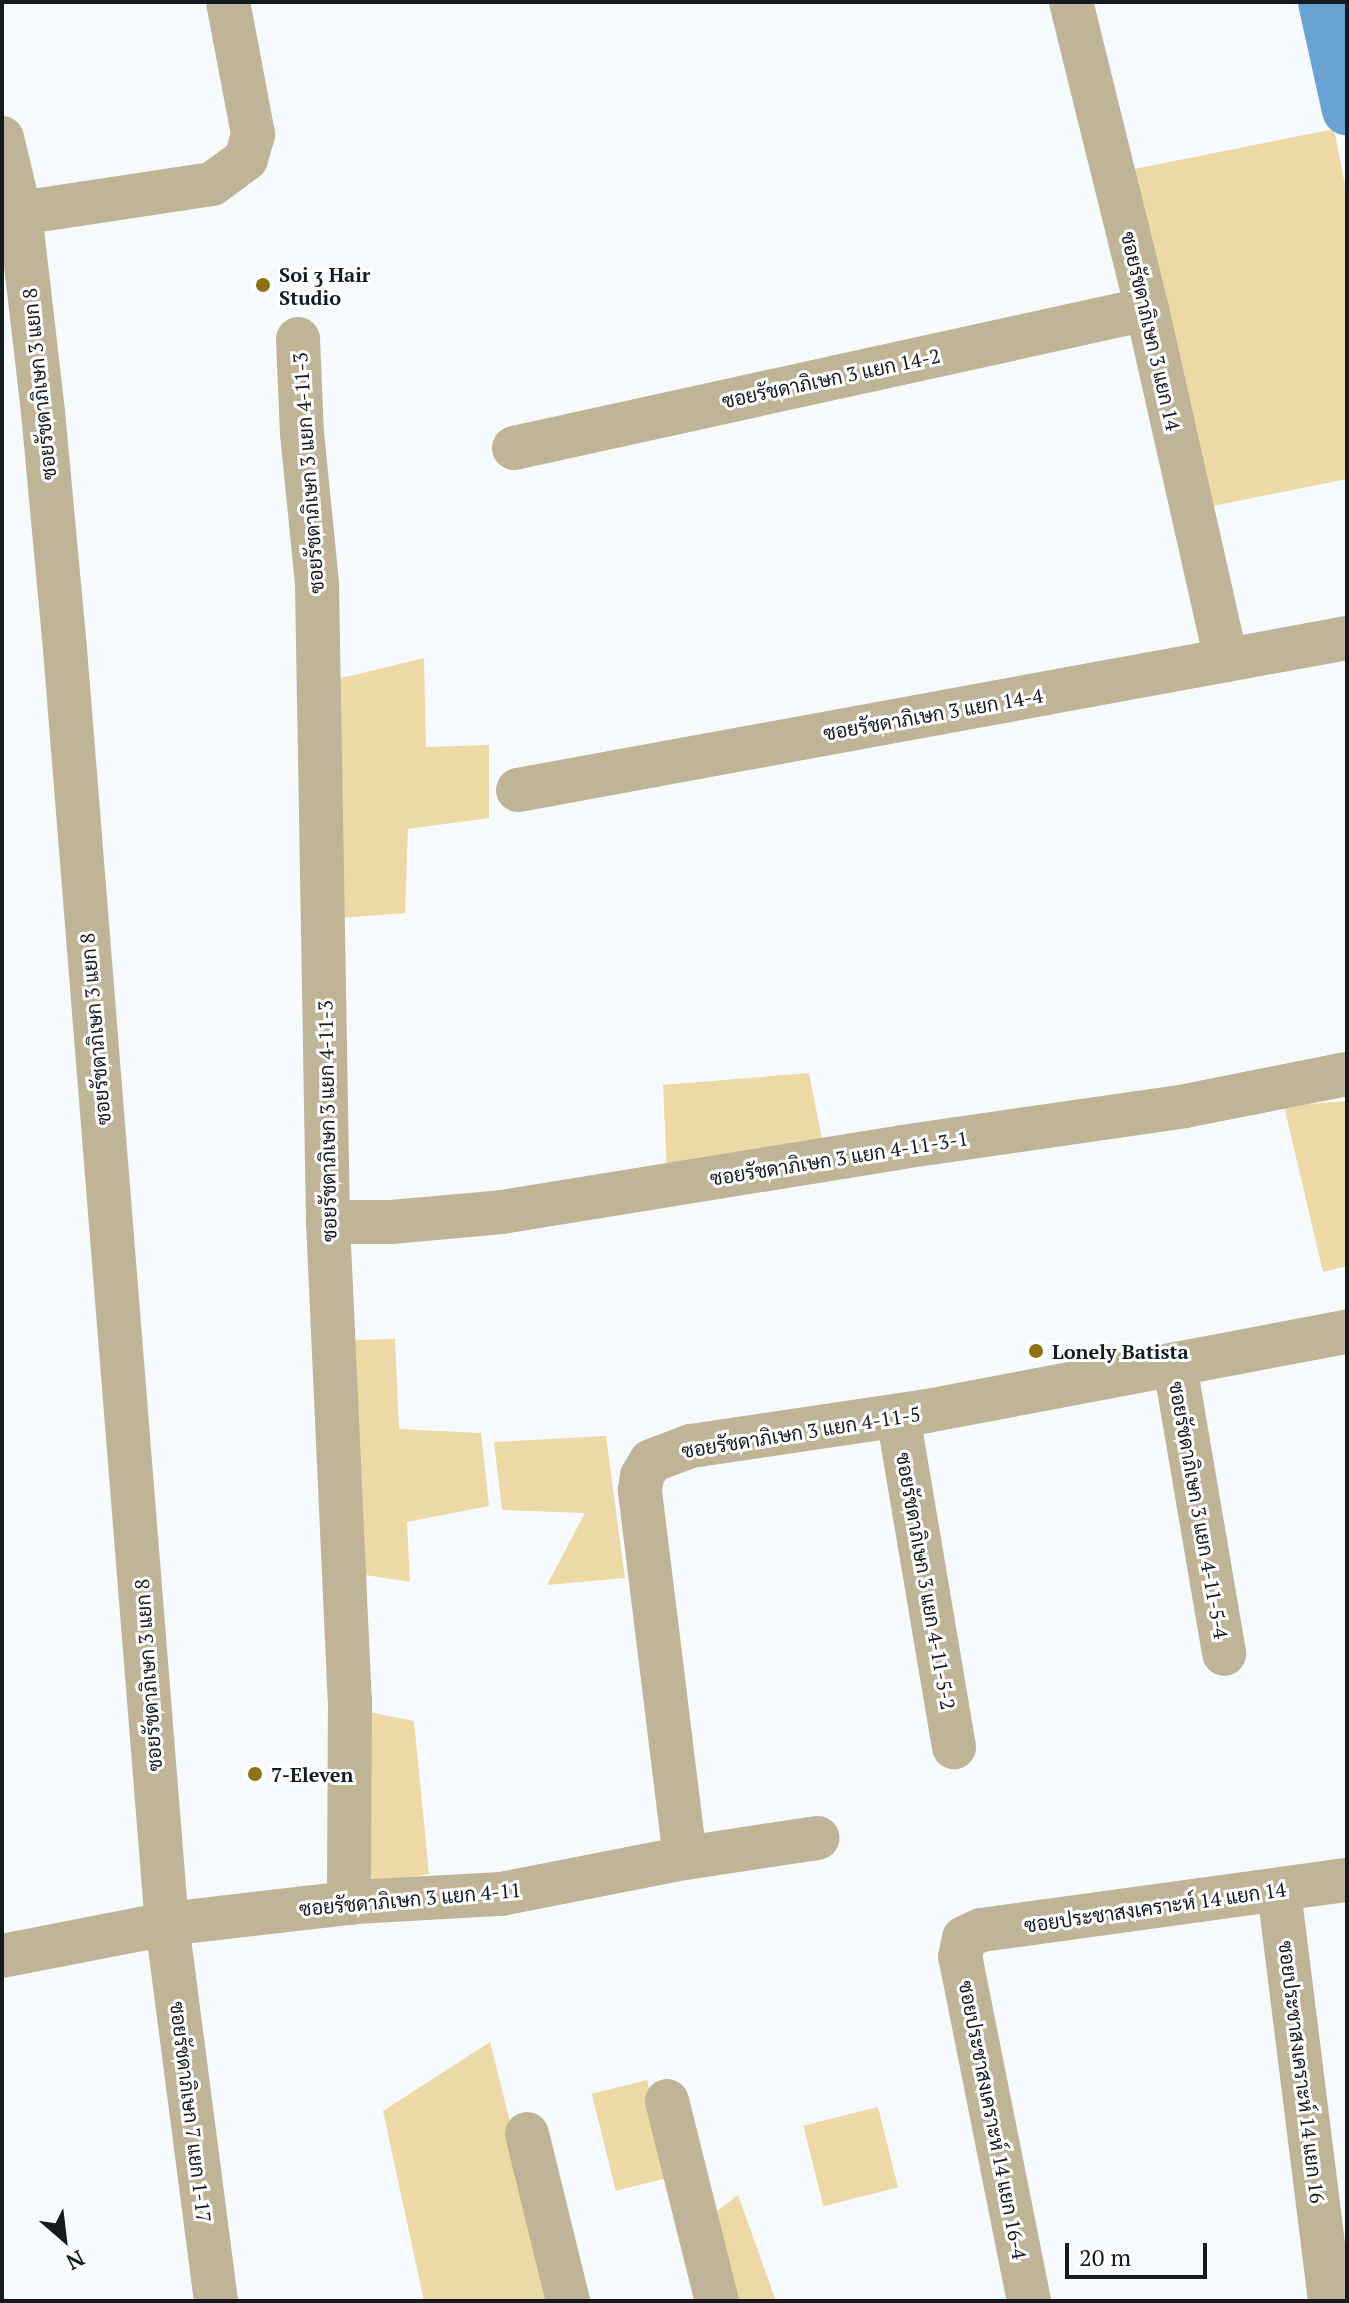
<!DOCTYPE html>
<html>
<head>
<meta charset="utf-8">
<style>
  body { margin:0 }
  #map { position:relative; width:1349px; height:2303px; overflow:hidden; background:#f7fafd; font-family:"PT Serif",Sarabun,serif }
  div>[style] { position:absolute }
  .green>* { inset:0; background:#edd9a5; transform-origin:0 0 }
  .canal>* { height:50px; margin:-25px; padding:0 25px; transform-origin:25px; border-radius:25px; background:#68a3d4 }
  .street>* { height:44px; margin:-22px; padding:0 22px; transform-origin:22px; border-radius:22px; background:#c0b496 }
  .dots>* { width:22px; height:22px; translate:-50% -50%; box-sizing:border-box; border:4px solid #fff; border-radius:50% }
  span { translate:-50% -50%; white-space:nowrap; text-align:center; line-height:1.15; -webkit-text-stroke:6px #fff; paint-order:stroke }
  .poi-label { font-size:20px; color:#141b20; font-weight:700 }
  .left { translate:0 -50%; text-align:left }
  .street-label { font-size:20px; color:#141b20 }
  .frame { position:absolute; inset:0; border:4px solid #141b20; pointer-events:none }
  .north { position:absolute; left:24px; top:2199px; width:80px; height:80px; -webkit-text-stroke:6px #fff; paint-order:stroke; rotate:152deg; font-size:22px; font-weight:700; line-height:32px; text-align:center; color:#141b20 }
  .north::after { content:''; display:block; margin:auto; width:28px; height:36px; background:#141b20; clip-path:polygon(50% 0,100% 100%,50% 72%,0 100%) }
  .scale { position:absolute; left:1065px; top:2243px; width:142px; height:36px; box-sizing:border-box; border:4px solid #141b20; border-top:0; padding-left:10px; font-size:24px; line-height:28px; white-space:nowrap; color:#141b20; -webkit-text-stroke:6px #fff; paint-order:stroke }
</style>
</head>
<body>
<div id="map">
  <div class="green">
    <div style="clip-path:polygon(1334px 129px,1347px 195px,1347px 479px,1203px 508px,1124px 171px)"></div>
    <div style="clip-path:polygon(424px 658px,426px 747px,489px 745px,489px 818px,408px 829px,405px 913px,340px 918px,329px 681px)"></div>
    <div style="clip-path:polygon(809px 1073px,823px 1144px,667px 1174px,663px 1085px)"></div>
    <div style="clip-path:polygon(1347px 1101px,1347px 1266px,1323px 1272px,1284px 1106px)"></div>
    <div style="clip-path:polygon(395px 1339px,399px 1429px,481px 1433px,489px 1506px,407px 1522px,410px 1582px,353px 1573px,351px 1340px)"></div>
    <div style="clip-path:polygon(606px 1436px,625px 1578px,547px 1585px,585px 1513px,502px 1510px,494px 1442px)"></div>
    <div style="clip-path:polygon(359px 1710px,414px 1721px,429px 1874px,372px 1884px)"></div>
    <div style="clip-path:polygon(490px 2042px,555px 2301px,424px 2301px,383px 2111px)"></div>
    <div style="left:647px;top:2080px;width:100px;height:57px;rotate:76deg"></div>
    <div style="left:878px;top:2107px;width:83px;height:77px;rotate:76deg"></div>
    <div style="clip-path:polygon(738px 2195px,776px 2301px,735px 2301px,717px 2211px)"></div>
  </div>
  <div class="canal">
    <div style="left:1323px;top:2px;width:111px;rotate:77.5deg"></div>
  </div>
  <div class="street">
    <div style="left:1071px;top:2px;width:316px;rotate:76.1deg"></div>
    <div style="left:1147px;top:309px;width:360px;rotate:77.3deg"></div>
    <div style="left:2px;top:138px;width:77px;rotate:76.5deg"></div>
    <div style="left:20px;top:213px;width:200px;rotate:83.4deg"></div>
    <div style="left:43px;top:412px;width:238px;rotate:84.7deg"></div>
    <div style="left:65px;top:649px;width:1279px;rotate:85.43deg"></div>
    <div style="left:167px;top:1924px;width:380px;rotate:82.6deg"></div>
    <div style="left:20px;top:213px;width:194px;rotate:-8.6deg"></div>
    <div style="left:212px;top:184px;width:42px;rotate:-36.3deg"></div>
    <div style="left:246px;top:159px;width:26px;rotate:-74deg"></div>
    <div style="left:253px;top:134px;width:134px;rotate:-100.7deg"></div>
    <div style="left:298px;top:339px;width:94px;rotate:87.6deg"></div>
    <div style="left:302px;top:433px;width:152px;rotate:84.3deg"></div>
    <div style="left:317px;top:584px;width:638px;rotate:89.01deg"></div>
    <div style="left:328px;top:1222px;width:478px;rotate:87.4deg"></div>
    <div style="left:350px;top:1699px;width:204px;rotate:90.3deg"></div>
    <div style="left:514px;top:448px;width:648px;rotate:-12.38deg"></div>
    <div style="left:518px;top:790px;width:843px;rotate:-10.39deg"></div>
    <div style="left:328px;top:1222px;width:63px"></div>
    <div style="left:391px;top:1222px;width:111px;rotate:-5.1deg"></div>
    <div style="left:502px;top:1212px;width:405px;rotate:-9.2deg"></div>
    <div style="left:902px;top:1147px;width:286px;rotate:-8.2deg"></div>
    <div style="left:1185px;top:1106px;width:165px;rotate:-11.2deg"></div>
    <div style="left:1175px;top:1366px;width:292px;rotate:80.3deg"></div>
    <div style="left:898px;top:1416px;width:336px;rotate:80.4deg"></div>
    <div style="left:685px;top:1858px;width:371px;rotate:-97deg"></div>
    <div style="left:640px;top:1490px;width:14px;rotate:-82deg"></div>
    <div style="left:642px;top:1476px;width:17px;rotate:-59deg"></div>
    <div style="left:651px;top:1461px;width:43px;rotate:-20.6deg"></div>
    <div style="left:691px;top:1446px;width:239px;rotate:-8.4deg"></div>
    <div style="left:927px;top:1411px;width:427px;rotate:-10.7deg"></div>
    <div style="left:1279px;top:1891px;width:413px;rotate:82.9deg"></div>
    <div style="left:2px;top:1956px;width:168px;rotate:-11deg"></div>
    <div style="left:167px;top:1924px;width:190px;rotate:-6.6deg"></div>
    <div style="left:356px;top:1902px;width:145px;rotate:-3.2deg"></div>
    <div style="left:501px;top:1894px;width:187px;rotate:-11.1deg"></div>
    <div style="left:685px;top:1858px;width:134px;rotate:-8.6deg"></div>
    <div style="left:667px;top:2101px;width:206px;rotate:76deg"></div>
    <div style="left:527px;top:2134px;width:172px;rotate:76.2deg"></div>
    <div style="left:1029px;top:2301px;width:351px;rotate:-101.3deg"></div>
    <div style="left:960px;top:1957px;width:19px;rotate:-78deg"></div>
    <div style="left:964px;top:1938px;width:19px;rotate:-25deg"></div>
    <div style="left:981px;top:1930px;width:369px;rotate:-7.8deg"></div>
  </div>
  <div class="dots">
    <div style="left:263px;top:285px;background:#8e7015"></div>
    <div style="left:1036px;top:1351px;background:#8e7015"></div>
    <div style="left:255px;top:1774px;background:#8e7015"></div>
  </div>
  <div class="poi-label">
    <span class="left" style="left:279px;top:286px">Soi ʒ Hair<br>Studio</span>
    <span class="left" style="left:1052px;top:1351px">Lonely Batista</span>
    <span class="left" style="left:271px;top:1774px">7-Eleven</span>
  </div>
  <div class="street-label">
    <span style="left:1151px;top:331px;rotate:77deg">ซอยรัชดาภิเษก 3 แยก 14</span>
    <span style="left:831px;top:378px;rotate:-12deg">ซอยรัชดาภิเษก 3 แยก 14-2</span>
    <span style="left:39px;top:384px;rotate:-96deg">ซอยรัชดาภิเษก 3 แยก 8</span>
    <span style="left:308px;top:473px;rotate:-94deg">ซอยรัชดาภิเษก 3 แยก 4-11-3</span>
    <span style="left:933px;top:714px;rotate:-10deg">ซอยรัชดาภิเษก 3 แยก 14-4</span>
    <span style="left:95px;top:1029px;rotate:-95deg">ซอยรัชดาภิเษก 3 แยก 8</span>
    <span style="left:327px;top:1121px;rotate:-91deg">ซอยรัชดาภิเษก 3 แยก 4-11-3</span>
    <span style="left:839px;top:1158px;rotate:-9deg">ซอยรัชดาภิเษก 3 แยก 4-11-3-1</span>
    <span style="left:801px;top:1432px;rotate:-9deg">ซอยรัชดาภิเษก 3 แยก 4-11-5</span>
    <span style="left:1199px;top:1510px;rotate:80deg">ซอยรัชดาภิเษก 3 แยก 4-11-5-4</span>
    <span style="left:926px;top:1581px;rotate:80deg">ซอยรัชดาภิเษก 3 แยก 4-11-5-2</span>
    <span style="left:148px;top:1675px;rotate:-94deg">ซอยรัชดาภิเษก 3 แยก 8</span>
    <span style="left:410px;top:1899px;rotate:-5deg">ซอยรัชดาภิเษก 3 แยก 4-11</span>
    <span style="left:1155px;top:1907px;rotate:-8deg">ซอยประชาสงเคราะห์ 14 แยก 14</span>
    <span style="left:1302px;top:2072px;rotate:83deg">ซอยประชาสงเคราะห์ 14 แยก 16</span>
    <span style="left:191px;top:2112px;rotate:83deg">ซอยรัชดาภิเษก 7 แยก 1-17</span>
    <span style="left:993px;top:2120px;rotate:79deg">ซอยประชาสงเคราะห์ 14 แยก 16-4</span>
  </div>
  <div class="frame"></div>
  <div class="north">N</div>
  <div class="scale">20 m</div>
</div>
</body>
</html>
